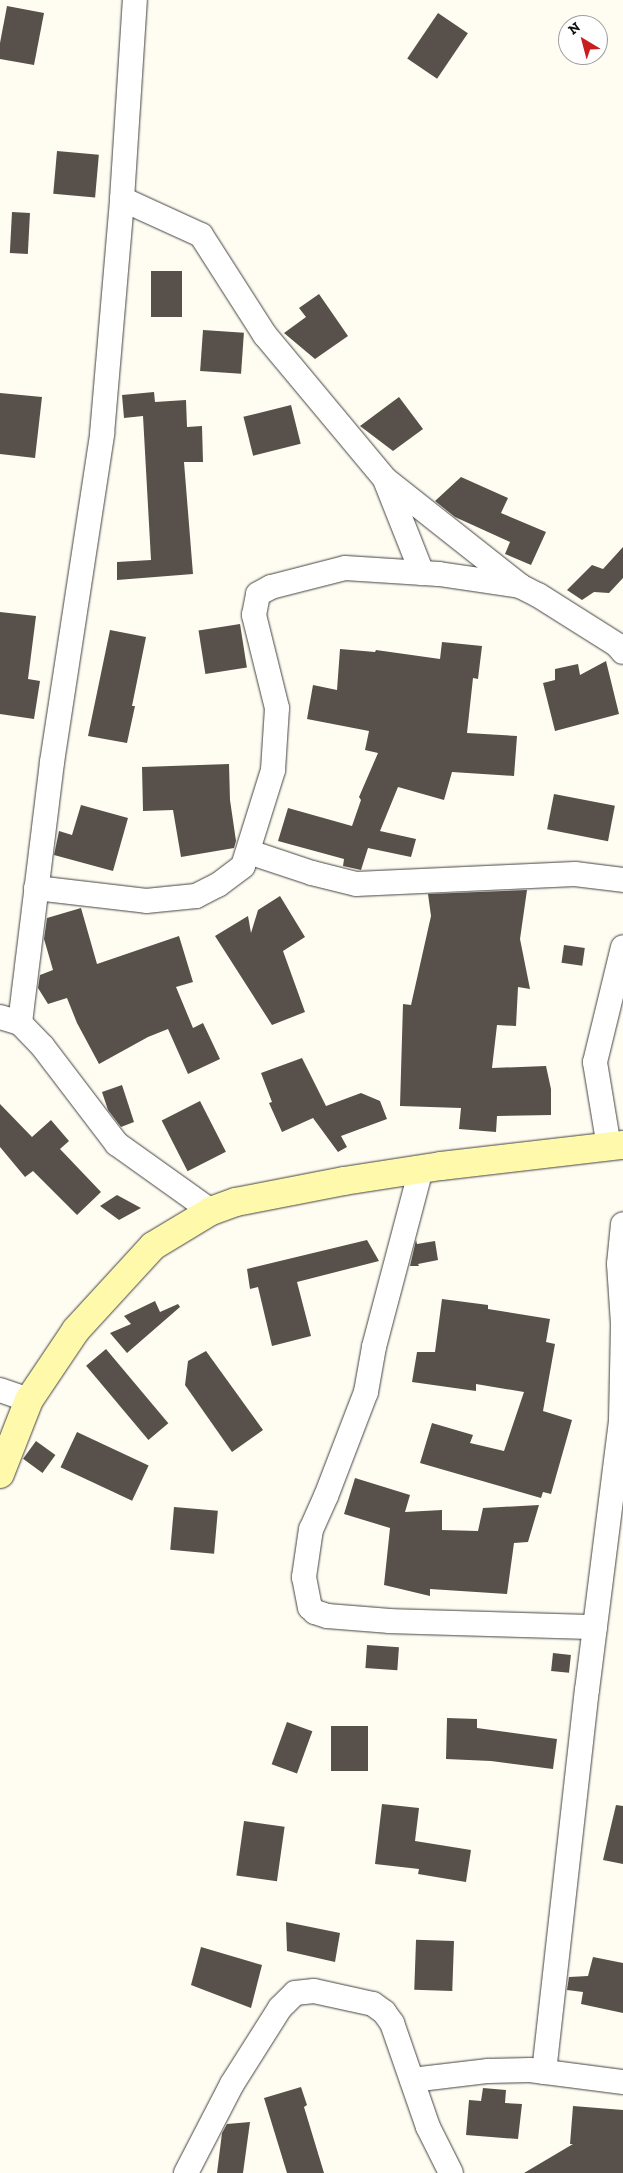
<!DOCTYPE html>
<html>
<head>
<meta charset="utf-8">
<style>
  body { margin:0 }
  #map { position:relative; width:623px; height:2173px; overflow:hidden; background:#fffdf1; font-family:"Zilla Slab",serif }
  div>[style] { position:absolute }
  .building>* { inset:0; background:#58504a; transform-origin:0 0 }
  .roads { filter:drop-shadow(0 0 1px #424242) drop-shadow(0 0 1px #424242) }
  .minor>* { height:24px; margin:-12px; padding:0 12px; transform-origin:12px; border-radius:12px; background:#fff }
  .secondary>* { height:28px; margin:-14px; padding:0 14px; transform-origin:14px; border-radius:14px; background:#fff9ac }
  span { translate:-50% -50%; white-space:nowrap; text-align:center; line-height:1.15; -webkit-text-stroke:5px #fff; paint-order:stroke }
  .north { position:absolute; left:558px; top:15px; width:50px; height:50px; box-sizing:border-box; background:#fff; border:1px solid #9f9f9f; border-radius:50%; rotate:323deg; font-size:14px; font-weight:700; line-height:20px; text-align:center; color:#0f0f0f }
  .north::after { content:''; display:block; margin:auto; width:18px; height:22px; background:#c81e20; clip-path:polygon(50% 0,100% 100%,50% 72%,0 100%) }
</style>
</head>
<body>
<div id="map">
  <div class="building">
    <div style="clip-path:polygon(7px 6px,44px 13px,34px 65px,0 59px,0 43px)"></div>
    <div style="left:438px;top:13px;width:36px;height:55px;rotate:34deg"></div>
    <div style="left:57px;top:151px;width:42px;height:43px;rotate:5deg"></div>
    <div style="left:12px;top:212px;width:18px;height:41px;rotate:3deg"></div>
    <div style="left:151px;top:271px;width:31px;height:46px"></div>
    <div style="clip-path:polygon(319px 294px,348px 336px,315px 359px,284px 333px,306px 317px,299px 308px)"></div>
    <div style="left:203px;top:330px;width:41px;height:41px;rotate:4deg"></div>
    <div style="clip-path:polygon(154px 392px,155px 402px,186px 400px,187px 427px,202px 426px,203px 462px,184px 462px,193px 574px,117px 580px,117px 562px,151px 560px,143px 416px,124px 418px,122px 395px)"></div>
    <div style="clip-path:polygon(0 393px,42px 397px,35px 458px,0 454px)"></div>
    <div style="clip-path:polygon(399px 397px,423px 429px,393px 451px,360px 426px)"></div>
    <div style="left:291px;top:405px;width:40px;height:49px;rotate:76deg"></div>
    <div style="clip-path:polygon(461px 477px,508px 498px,501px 513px,546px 532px,531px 565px,505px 554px,510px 542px,455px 517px,435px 501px)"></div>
    <div style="clip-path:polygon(623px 547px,623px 578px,609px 593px,594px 592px,582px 600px,567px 590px,592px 565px,603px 569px)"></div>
    <div style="clip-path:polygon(0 612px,36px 616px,28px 679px,40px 681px,34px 719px,0 714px)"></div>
    <div style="left:240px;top:624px;width:44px;height:42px;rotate:81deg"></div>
    <div style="clip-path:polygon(110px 630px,146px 637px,132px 706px,135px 706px,127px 743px,88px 736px)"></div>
    <div style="clip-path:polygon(442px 642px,482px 646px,478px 679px,473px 678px,467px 733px,517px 736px,514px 776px,452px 772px,444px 800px,398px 787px,380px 831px,416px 839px,411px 857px,368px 848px,361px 870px,343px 866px,344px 859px,278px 841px,288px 808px,352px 826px,361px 800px,359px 797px,378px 753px,365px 750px,369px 731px,307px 719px,313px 685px,337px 690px,340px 649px,375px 652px,376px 650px,440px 659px)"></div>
    <div style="clip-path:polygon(606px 661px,619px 714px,555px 731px,543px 683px,555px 680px,555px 669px,578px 664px,580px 675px)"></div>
    <div style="clip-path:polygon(229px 764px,230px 800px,236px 841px,234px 848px,181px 857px,173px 810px,143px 811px,142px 767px)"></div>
    <div style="left:554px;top:794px;width:62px;height:36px;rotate:11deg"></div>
    <div style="clip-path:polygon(81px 805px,128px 818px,113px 871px,54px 855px,59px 831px,72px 835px)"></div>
    <div style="clip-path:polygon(527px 890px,520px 939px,530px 989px,518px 987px,516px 1026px,497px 1025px,492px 1068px,546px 1066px,551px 1089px,551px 1115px,497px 1116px,496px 1132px,459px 1129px,461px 1108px,400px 1106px,403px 1004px,411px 1005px,431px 916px,428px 894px)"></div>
    <div style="clip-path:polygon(280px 896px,305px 937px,283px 951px,305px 1012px,272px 1025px,215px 936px,248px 916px,251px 933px,258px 910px)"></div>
    <div style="clip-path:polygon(81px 908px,97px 964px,179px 936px,193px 982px,176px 987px,193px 1028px,203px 1023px,220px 1059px,188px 1074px,168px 1029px,148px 1037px,99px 1064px,77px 1023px,67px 998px,48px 1004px,38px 988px,40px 975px,53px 970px,44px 939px,47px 918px)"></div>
    <div style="left:564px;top:945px;width:21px;height:18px;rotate:8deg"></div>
    <div style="clip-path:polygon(302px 1058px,326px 1106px,361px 1093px,380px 1101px,387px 1119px,341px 1136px,347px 1147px,338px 1152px,313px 1118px,282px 1132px,269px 1103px,272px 1102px,261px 1073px)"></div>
    <div style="clip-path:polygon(122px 1085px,134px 1122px,121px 1127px,108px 1110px,102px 1092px)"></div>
    <div style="left:200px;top:1101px;width:57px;height:43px;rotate:63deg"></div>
    <div style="clip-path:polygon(0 1104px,32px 1137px,51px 1120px,69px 1141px,60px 1149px,101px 1192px,77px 1215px,33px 1171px,25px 1177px,0 1147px)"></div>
    <div style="clip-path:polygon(117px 1195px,141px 1208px,119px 1220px,100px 1206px)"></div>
    <div style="clip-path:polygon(367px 1240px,379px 1261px,297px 1282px,311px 1336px,272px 1346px,258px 1287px,250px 1289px,247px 1269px)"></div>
    <div style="clip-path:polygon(416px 1240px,417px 1244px,435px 1241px,438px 1260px,418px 1264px,419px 1266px,410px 1266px)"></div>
    <div style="clip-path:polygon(442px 1299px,488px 1305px,488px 1309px,550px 1319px,546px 1342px,555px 1344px,543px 1411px,572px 1420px,551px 1494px,543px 1492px,541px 1498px,420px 1463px,432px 1423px,473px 1435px,470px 1443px,504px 1451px,524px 1392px,476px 1384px,476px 1391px,412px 1382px,417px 1352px,435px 1352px)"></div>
    <div style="clip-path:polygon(155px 1301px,160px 1312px,178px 1304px,180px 1307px,127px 1353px,110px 1333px,131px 1324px,124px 1316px)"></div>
    <div style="left:106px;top:1349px;width:97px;height:26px;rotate:50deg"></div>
    <div style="clip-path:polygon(206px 1351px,263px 1430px,232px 1452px,185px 1385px,188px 1361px)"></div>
    <div style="left:77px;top:1432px;width:79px;height:39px;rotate:25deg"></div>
    <div style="left:36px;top:1441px;width:24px;height:22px;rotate:36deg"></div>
    <div style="clip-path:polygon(355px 1478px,410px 1495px,405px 1512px,442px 1510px,442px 1530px,478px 1531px,483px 1508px,539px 1505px,528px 1542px,514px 1543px,507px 1594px,430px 1589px,430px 1596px,384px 1585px,390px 1528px,344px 1514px)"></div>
    <div style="left:174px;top:1507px;width:44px;height:43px;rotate:5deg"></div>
    <div style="left:367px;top:1645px;width:32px;height:23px;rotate:4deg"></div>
    <div style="left:553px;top:1653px;width:18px;height:18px;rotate:6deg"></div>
    <div style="clip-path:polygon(447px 1718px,477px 1719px,477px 1728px,557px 1739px,553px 1769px,491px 1761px,446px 1759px)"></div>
    <div style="left:287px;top:1722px;width:27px;height:45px;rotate:20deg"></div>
    <div style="left:331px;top:1726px;width:37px;height:45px"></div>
    <div style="clip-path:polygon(382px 1804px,419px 1808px,415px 1841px,471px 1850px,466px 1882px,418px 1874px,419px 1869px,375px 1864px)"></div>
    <div style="clip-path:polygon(616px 1805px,623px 1806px,623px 1864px,603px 1860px)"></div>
    <div style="left:244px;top:1821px;width:41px;height:55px;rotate:8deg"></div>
    <div style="clip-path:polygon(286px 1922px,340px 1933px,335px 1962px,287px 1951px)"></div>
    <div style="left:454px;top:1941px;width:50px;height:38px;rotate:92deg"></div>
    <div style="clip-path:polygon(201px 1947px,262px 1965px,251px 2008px,191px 1985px)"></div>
    <div style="clip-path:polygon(593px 1957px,623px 1963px,623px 2013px,581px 2004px,583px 1992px,567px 1990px,569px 1977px,588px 1976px)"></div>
    <div style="clip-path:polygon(301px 2087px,307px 2105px,304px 2107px,324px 2173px,287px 2173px,264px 2098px)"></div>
    <div style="clip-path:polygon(483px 2088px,506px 2090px,505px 2103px,522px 2104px,518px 2139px,466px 2135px,469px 2100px,481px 2101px)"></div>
    <div style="clip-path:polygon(573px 2106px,623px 2110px,623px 2173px,524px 2173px,573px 2144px,570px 2144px)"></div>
    <div style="clip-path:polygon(250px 2122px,243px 2173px,217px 2173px,222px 2133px,227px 2124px)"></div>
  </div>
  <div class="roads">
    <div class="minor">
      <div style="left:122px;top:199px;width:87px;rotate:24.5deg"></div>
      <div style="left:201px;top:235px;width:119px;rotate:57.4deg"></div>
      <div style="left:265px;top:335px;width:189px;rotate:50.2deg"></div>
      <div style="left:386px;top:480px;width:171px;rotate:38.3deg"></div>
      <div style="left:520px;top:586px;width:20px;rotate:27deg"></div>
      <div style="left:538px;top:595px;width:93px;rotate:32.3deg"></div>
      <div style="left:617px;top:645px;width:9px;rotate:49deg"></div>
      <div style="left:386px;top:482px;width:98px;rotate:68.4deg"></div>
      <div style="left:249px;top:852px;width:66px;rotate:18.4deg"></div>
      <div style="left:312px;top:873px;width:45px;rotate:14deg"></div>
      <div style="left:356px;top:884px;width:219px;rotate:-2.6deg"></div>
      <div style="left:575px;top:874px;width:48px;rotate:7.1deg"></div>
      <div style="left:36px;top:888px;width:111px;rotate:6.7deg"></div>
      <div style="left:146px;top:901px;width:50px;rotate:-5.7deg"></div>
      <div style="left:196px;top:896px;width:25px;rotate:-27deg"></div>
      <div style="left:218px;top:885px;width:31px;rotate:-37deg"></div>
      <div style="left:243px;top:866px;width:101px;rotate:-72.6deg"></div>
      <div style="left:273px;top:770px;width:62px;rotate:-86.3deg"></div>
      <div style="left:277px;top:708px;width:96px;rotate:-103.9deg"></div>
      <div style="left:254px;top:615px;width:21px;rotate:-79deg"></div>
      <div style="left:258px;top:594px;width:15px;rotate:-28deg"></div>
      <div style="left:271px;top:587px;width:76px;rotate:-14.4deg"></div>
      <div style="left:345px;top:568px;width:94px;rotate:3.7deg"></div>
      <div style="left:439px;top:574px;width:82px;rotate:8.4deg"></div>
      <div style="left:0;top:1017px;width:21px;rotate:17deg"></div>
      <div style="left:20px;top:1023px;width:33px;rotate:46deg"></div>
      <div style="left:43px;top:1047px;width:122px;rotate:52.7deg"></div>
      <div style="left:117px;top:1144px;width:115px;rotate:35.5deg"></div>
      <div style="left:20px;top:1023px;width:263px;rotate:-83deg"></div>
      <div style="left:52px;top:762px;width:332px;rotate:-81.3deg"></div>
      <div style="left:102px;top:434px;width:236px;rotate:-85.1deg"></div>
      <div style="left:122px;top:199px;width:199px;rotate:-86.3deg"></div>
      <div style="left:609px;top:1147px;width:86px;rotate:-99.4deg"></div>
      <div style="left:595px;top:1062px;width:118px;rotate:-76.3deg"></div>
      <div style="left:421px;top:1169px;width:184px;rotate:104.8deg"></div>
      <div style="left:374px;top:1347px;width:46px;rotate:100.1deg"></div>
      <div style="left:366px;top:1392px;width:111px;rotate:111deg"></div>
      <div style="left:326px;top:1496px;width:36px;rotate:114deg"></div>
      <div style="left:311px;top:1529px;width:49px;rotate:98.3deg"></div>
      <div style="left:304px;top:1577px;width:31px;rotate:79deg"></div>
      <div style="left:310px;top:1607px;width:7px;rotate:45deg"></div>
      <div style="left:315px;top:1612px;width:13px;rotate:18deg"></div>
      <div style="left:327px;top:1616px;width:63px;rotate:4.5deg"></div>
      <div style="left:390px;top:1621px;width:205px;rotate:1.7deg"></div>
      <div style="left:0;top:1390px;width:31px;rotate:19deg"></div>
      <div style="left:544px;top:2072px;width:384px;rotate:-83.6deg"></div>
      <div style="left:587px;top:1690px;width:272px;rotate:-82.8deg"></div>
      <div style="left:621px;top:1420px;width:96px;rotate:-88.8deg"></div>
      <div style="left:623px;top:1324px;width:60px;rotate:-93.8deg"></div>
      <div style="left:619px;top:1264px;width:40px;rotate:-84.3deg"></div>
      <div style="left:412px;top:2080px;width:77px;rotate:-6.8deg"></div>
      <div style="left:488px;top:2071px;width:42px;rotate:-1.4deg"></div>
      <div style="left:530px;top:2070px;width:94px;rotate:7.4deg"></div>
      <div style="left:186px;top:2173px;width:100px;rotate:-62.7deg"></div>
      <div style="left:232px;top:2084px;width:90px;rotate:-57.7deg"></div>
      <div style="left:280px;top:2008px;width:21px;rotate:-45deg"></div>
      <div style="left:295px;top:1993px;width:19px;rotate:-6deg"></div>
      <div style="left:314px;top:1991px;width:60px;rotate:12.4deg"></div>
      <div style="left:373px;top:2004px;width:14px;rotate:36deg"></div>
      <div style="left:384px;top:2012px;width:14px;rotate:54deg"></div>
      <div style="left:392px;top:2023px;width:110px;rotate:70.9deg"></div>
      <div style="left:428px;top:2127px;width:51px;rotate:63.4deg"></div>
    </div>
    <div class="secondary">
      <div style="left:0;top:1474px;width:79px;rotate:-68.6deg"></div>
      <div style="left:29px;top:1400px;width:84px;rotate:-56.1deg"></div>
      <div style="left:76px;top:1330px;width:114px;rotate:-47.5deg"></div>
      <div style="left:153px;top:1246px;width:68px;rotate:-31.1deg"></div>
      <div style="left:211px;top:1211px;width:27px;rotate:-20deg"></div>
      <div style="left:236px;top:1202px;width:110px;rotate:-11deg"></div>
      <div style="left:344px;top:1181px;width:98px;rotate:-8.8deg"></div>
      <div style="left:441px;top:1166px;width:183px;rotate:-6.6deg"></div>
    </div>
  </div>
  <div class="north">N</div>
</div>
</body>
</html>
